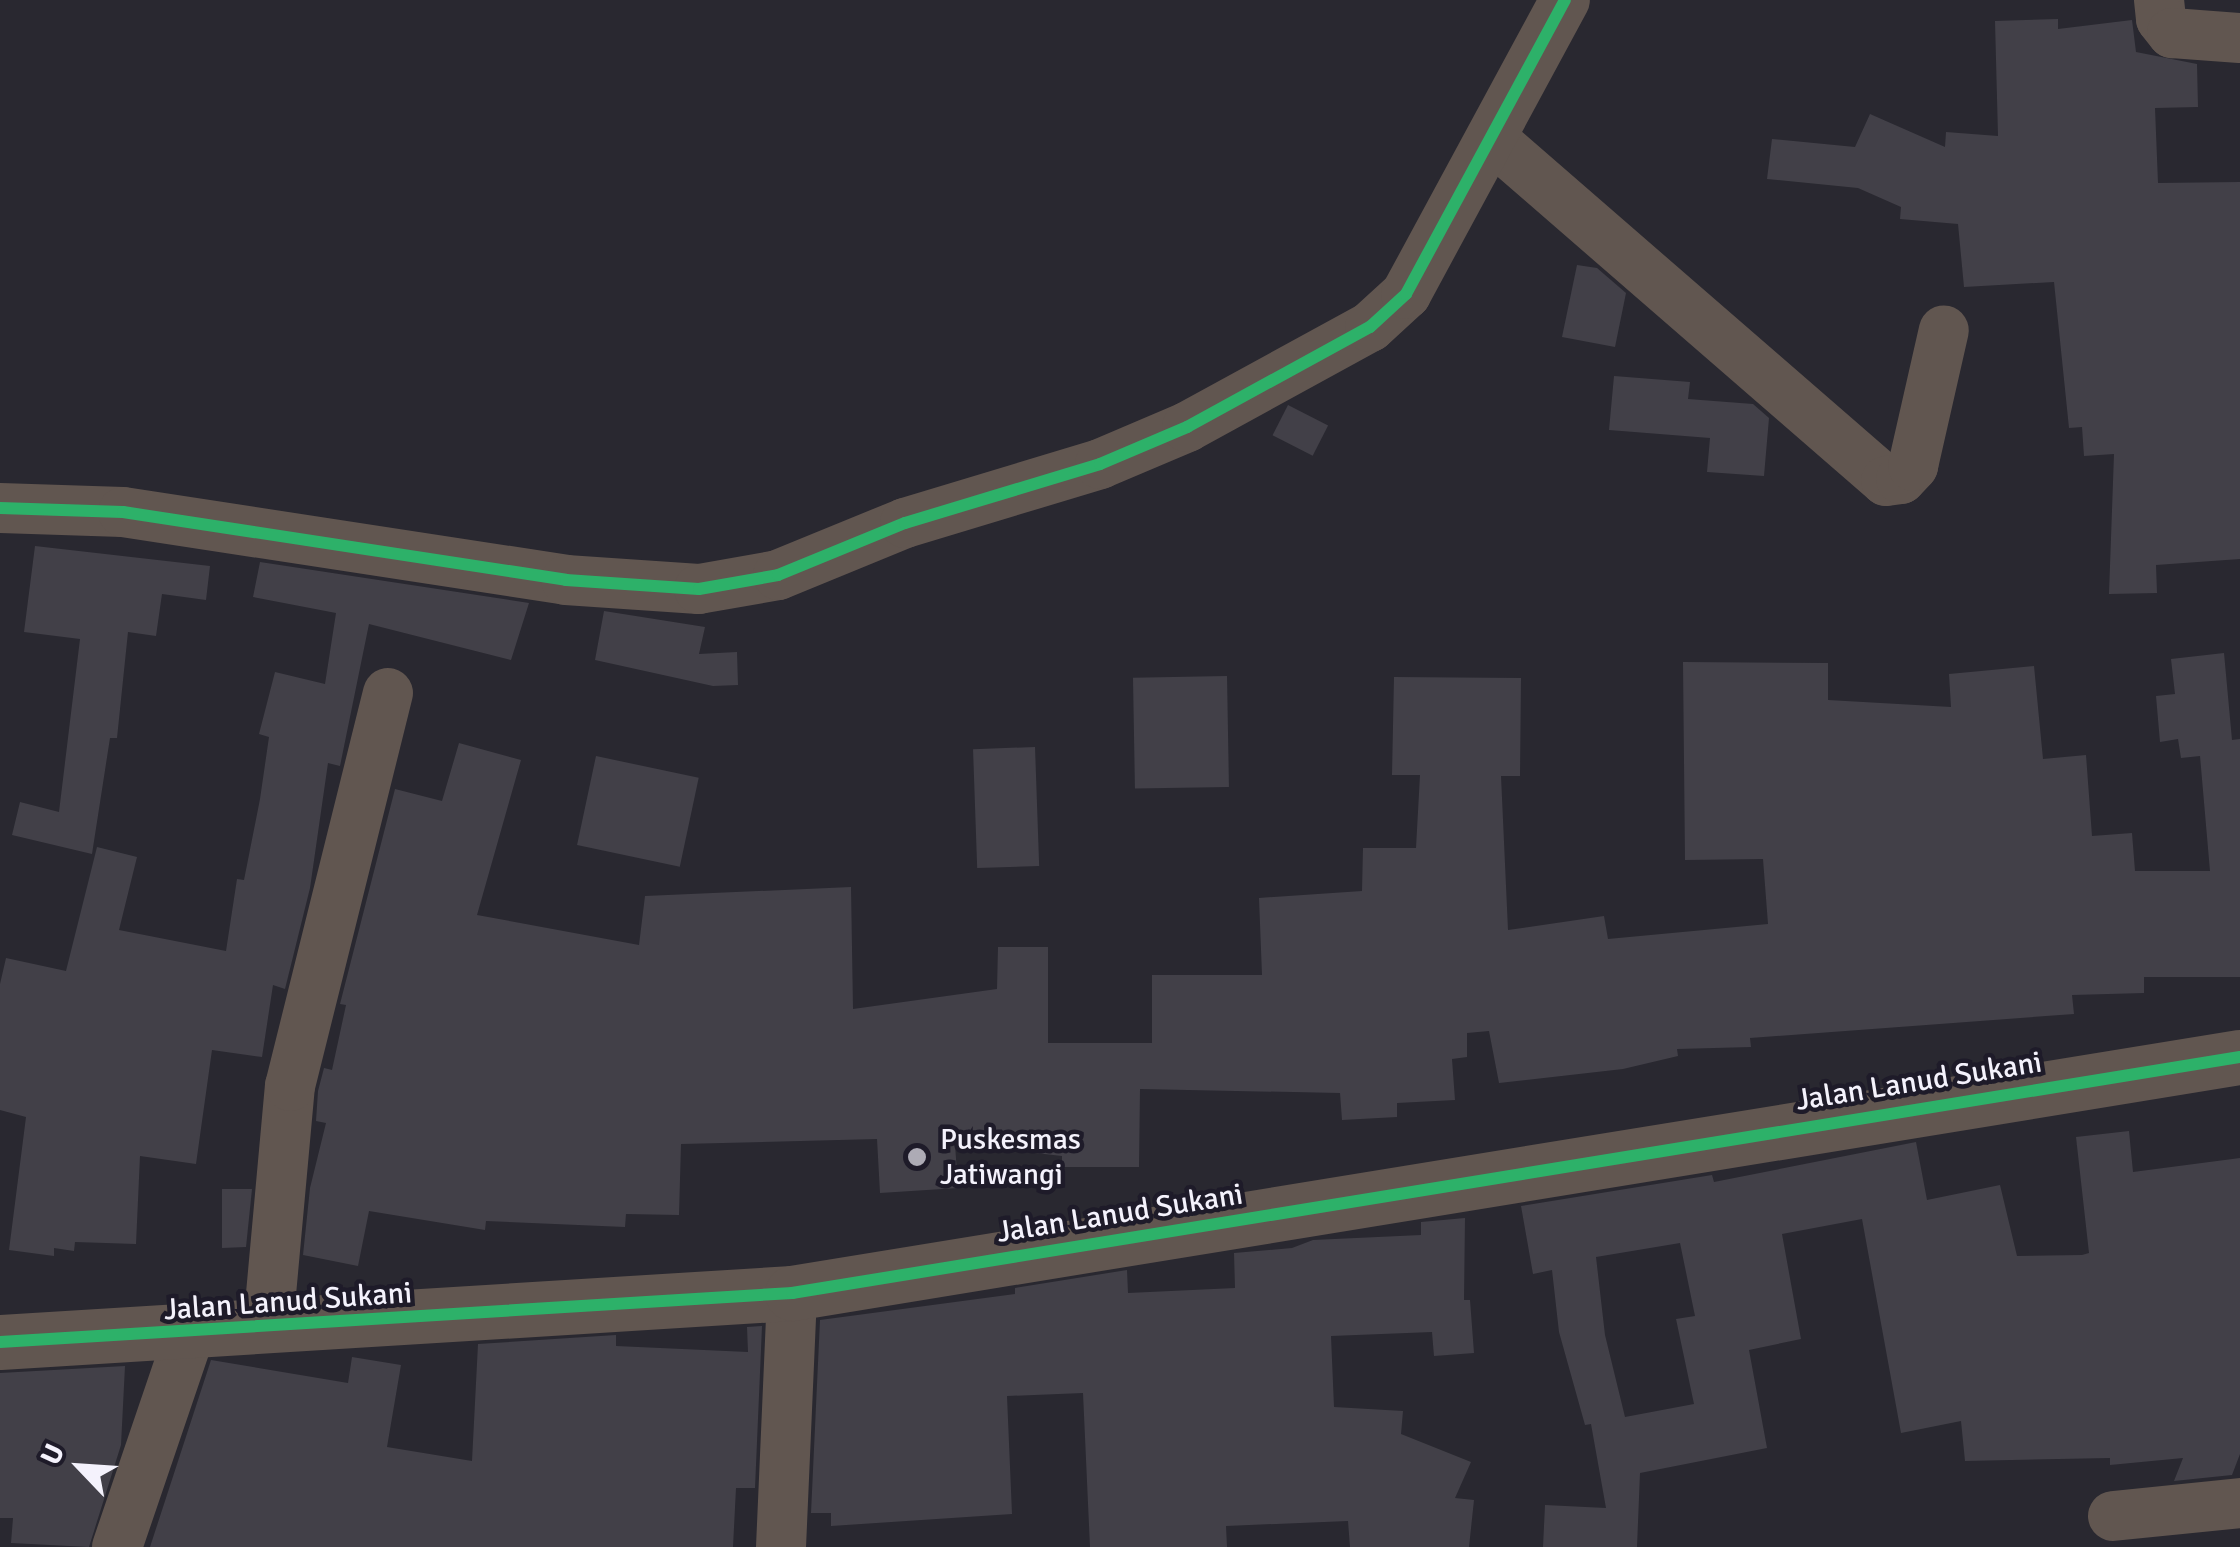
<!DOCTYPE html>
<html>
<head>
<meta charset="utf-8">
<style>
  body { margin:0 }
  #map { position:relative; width:2240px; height:1547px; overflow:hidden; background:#292830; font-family:Signika,sans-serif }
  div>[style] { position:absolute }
  .building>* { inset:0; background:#424048; transform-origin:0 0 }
  .minor>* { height:50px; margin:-25px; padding:0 25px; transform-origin:25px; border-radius:25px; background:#615650 }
  .tertiary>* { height:55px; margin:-27.5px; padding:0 27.5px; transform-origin:27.5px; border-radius:27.5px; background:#615650 }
  .cycleway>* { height:12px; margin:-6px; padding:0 6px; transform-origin:6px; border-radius:6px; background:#2db169 }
  .dots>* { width:28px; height:28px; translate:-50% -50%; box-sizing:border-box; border:5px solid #1e1b29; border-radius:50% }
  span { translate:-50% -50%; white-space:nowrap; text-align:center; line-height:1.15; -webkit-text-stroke:9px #1e1b29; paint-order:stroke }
  .street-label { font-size:30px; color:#f4f2fc }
  .poi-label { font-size:30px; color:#f4f2fc }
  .left { translate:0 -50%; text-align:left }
  .north { position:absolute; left:30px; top:1417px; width:100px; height:100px; -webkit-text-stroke:8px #1e1b29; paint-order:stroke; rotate:295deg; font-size:28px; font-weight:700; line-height:40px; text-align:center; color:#f4f2fc }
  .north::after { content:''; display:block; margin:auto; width:35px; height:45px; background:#f4f2fc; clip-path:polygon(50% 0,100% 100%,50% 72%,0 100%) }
</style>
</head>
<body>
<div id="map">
  <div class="building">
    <div style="clip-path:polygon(2058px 19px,2058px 29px,2132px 20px,2136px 52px,2197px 64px,2198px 107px,2155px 108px,2158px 183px,2240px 182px,2240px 559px,2156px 565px,2157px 593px,2109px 594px,2114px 454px,2084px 456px,2082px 427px,2069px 428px,2054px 282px,1964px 287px,1958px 224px,1900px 219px,1901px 207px,1858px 188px,1767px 179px,1772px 139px,1855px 147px,1870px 114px,1945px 147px,1946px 132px,1998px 136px,1995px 21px)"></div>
    <div style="clip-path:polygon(1577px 265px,1597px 268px,1626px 293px,1615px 347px,1562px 337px)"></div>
    <div style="clip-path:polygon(1614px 376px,1690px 382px,1688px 399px,1753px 404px,1769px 418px,1764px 476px,1707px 472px,1710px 438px,1609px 430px)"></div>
    <div style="left:1288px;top:405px;width:45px;height:34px;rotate:27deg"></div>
    <div style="clip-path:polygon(35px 546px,210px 566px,206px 600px,162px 594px,156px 636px,128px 632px,117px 738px,110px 738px,92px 854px,12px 835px,20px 802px,59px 812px,80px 639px,24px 632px)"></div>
    <div style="clip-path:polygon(260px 562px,529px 603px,511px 660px,369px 624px,340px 766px,328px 763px,310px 888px,285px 989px,273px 985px,262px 1057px,212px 1050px,196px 1164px,140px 1156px,136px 1244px,75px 1242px,74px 1251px,54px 1248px,54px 1256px,9px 1250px,26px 1117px,0 1110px,0 984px,6px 958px,66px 971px,97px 847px,137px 857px,119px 930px,226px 951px,237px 879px,244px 880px,260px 799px,269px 737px,259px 734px,275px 672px,325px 684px,336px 613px,253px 597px)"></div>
    <div style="clip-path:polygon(604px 611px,705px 627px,699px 654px,737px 652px,738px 685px,713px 686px,595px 660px)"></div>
    <div style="clip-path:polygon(2224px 653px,2232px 740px,2240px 739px,2240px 977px,2144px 977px,2144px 993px,2072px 995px,2074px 1014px,1750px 1038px,1751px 1047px,1677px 1049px,1678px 1056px,1623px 1069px,1499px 1083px,1489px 1031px,1467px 1033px,1467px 1057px,1452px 1059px,1455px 1100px,1397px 1103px,1397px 1117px,1342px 1120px,1340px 1093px,1140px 1089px,1139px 1167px,1062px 1167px,1062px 1156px,955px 1144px,958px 1188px,880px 1193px,877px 1139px,681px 1144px,679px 1215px,626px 1214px,625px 1227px,486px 1221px,485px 1230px,369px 1211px,358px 1266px,303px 1255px,310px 1188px,326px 1123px,316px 1121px,318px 1091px,324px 1068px,332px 1070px,346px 1005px,340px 1004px,395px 789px,442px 801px,459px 743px,521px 760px,477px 915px,639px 945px,645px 896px,851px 887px,853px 1009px,997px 989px,998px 947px,1048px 947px,1048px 1043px,1152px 1043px,1152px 975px,1262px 975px,1259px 898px,1362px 891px,1363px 848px,1416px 848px,1420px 775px,1392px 775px,1394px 677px,1521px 678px,1520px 776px,1501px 776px,1508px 930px,1604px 916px,1608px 939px,1768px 924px,1763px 859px,1685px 860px,1683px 662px,1828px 663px,1828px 700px,1951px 707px,1949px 674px,2034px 666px,2043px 759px,2086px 755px,2092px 836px,2132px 833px,2135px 871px,2210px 871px,2200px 756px,2181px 758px,2178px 739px,2160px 742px,2156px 696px,2175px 694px,2171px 659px)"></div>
    <div style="left:1227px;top:676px;width:111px;height:94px;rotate:89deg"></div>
    <div style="left:1035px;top:747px;width:119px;height:62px;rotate:88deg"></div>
    <div style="left:596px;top:756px;width:105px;height:91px;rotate:12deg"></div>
    <div style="clip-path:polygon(evenodd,2129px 1131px,2133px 1172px,2240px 1158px,2240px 1454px,2232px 1475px,2174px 1481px,2183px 1458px,2110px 1465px,2110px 1458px,1965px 1461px,1961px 1421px,1901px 1433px,1862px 1219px,1782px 1234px,1801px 1339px,1749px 1350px,1767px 1448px,1640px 1473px,1637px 1547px,1543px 1547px,1545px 1505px,1606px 1508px,1591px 1424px,1585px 1425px,1559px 1332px,1552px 1270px,1533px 1274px,1521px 1206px,1712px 1175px,1714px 1182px,1916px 1142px,1927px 1200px,2000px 1185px,2017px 1256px,2082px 1255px,2089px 1253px,2076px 1137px,2129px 1131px,1680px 1243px,1695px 1316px,1676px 1319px,1694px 1404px,1625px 1417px,1605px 1335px,1596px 1257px,1680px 1243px)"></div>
    <div style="clip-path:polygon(222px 1189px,252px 1189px,246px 1247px,222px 1248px)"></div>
    <div style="clip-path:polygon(1465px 1218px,1464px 1300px,1470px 1300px,1474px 1353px,1434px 1356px,1432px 1332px,1331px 1336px,1334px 1407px,1403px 1411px,1401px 1434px,1471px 1462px,1455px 1498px,1474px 1500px,1469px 1547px,1350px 1547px,1348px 1521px,1226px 1526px,1227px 1547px,1090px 1547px,1083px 1393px,1007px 1396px,1012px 1514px,831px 1526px,831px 1513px,811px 1513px,820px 1320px,1015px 1294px,1015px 1288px,1127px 1270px,1128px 1293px,1235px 1288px,1234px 1253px,1292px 1248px,1313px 1240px,1421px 1235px,1421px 1222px)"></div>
    <div style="clip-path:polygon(762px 1326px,755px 1488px,736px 1488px,733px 1547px,150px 1547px,211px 1360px,348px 1383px,352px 1357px,401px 1365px,387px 1447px,472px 1461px,478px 1344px,616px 1335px,616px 1346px,748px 1352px,747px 1327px)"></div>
    <div style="clip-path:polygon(125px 1366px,121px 1445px,89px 1547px,11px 1543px,13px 1518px,0 1518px,0 1373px)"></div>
  </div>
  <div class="minor">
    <div style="left:2159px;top:0;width:19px;rotate:84deg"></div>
    <div style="left:2161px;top:19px;width:18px;rotate:52deg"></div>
    <div style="left:2172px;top:33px;width:68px;rotate:4.2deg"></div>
    <div style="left:1491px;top:138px;width:523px;rotate:40.97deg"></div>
    <div style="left:1886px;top:481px;width:15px;rotate:-8deg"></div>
    <div style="left:1901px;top:479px;width:18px;rotate:-47deg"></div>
    <div style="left:1913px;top:466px;width:139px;rotate:-77.2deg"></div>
    <div style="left:0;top:508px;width:123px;rotate:1.9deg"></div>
    <div style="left:123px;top:512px;width:448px;rotate:8.7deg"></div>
    <div style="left:566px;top:580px;width:133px;rotate:3.9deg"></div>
    <div style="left:699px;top:589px;width:80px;rotate:-10deg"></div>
    <div style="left:778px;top:575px;width:137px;rotate:-22.3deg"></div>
    <div style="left:905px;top:523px;width:204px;rotate:-16.8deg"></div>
    <div style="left:1100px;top:464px;width:95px;rotate:-23deg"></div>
    <div style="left:1187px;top:427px;width:209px;rotate:-28.7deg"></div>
    <div style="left:1370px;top:327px;width:49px;rotate:-42.5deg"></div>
    <div style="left:1406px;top:294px;width:334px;rotate:-61.6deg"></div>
    <div style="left:268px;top:1327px;width:242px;rotate:-84.8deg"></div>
    <div style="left:290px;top:1086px;width:405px;rotate:-76deg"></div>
    <div style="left:2113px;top:1516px;width:128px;rotate:-5.8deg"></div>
    <div style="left:117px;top:1547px;width:224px;rotate:-71.2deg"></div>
    <div style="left:781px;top:1547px;width:254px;rotate:-87.5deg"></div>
  </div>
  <div class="tertiary">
    <div style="left:0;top:1342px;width:794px;rotate:-3.54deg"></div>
    <div style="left:792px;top:1293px;width:1467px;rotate:-9.26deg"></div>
  </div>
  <div class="cycleway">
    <div style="left:0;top:508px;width:123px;rotate:1.9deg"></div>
    <div style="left:123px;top:512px;width:448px;rotate:8.7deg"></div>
    <div style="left:566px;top:580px;width:133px;rotate:3.9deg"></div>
    <div style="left:699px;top:589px;width:80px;rotate:-10deg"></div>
    <div style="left:778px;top:575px;width:137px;rotate:-22.3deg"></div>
    <div style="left:905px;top:523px;width:204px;rotate:-16.8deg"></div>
    <div style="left:1100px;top:464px;width:95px;rotate:-23deg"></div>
    <div style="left:1187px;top:427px;width:209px;rotate:-28.7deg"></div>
    <div style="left:1370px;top:327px;width:49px;rotate:-42.5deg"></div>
    <div style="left:1406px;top:294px;width:334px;rotate:-61.6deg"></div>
    <div style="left:0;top:1342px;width:794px;rotate:-3.54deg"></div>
    <div style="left:792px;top:1293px;width:1467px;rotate:-9.26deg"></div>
  </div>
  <div class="dots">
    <div style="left:917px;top:1157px;background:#adabb5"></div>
  </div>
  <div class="street-label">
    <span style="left:1919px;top:1082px;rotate:-9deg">Jalan Lanud Sukani</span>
    <span style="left:1120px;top:1214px;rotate:-9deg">Jalan Lanud Sukani</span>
    <span style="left:288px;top:1302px;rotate:-4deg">Jalan Lanud Sukani</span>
  </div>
  <div class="poi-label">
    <span class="left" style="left:940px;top:1157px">Puskesmas<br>Jatiwangi</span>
  </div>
  <div class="north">U</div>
</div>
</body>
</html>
